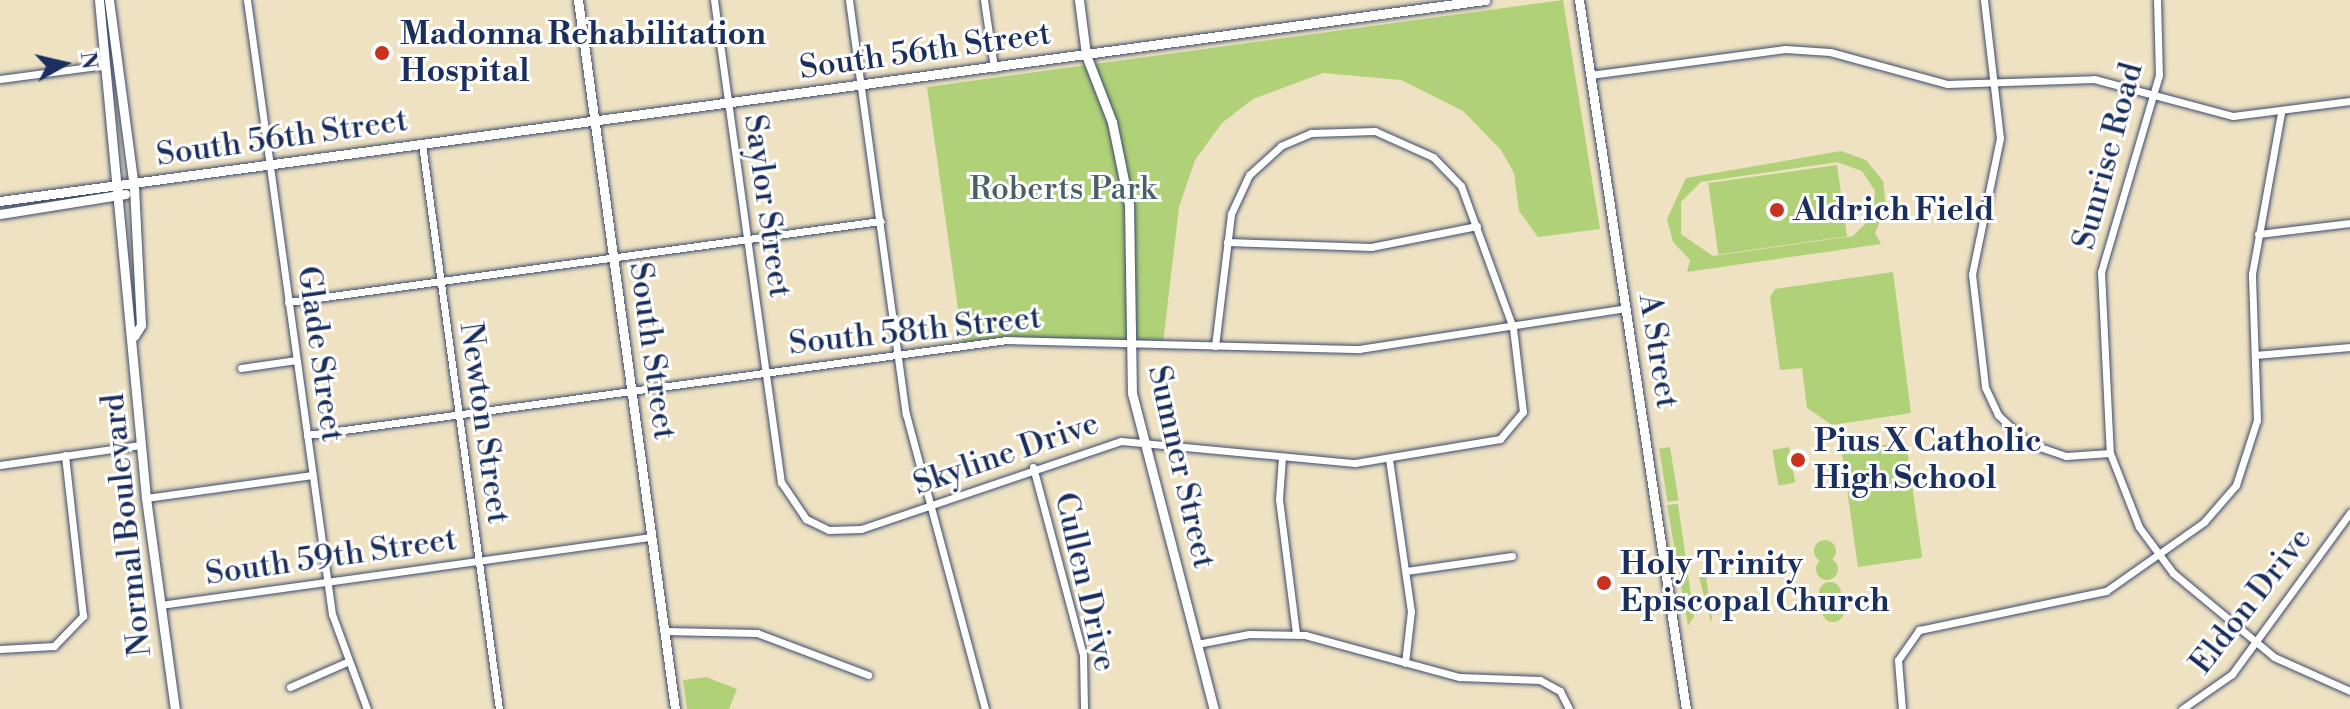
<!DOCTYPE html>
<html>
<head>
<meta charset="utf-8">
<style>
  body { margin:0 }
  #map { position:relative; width:2350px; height:709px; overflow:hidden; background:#eee2c3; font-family:"Libre Bodoni",serif }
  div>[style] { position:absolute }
  .green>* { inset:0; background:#b0d178; transform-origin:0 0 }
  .round { border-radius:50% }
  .roads { filter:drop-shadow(0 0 2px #3b4a6d) drop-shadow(0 0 2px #3b4a6d) }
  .street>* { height:7px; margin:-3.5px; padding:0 3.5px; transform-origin:3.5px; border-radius:3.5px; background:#fff }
  .secondary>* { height:9px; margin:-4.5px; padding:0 4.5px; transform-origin:4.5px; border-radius:4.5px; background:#fff }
  .dots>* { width:22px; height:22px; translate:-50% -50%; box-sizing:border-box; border:4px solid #fff; border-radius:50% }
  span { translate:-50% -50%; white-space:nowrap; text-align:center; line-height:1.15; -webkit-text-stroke:6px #fff; paint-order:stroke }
  .poi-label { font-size:32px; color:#1b2f5e; font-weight:700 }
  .left { translate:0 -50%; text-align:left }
  .street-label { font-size:32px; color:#1b2f5e }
  .park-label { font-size:32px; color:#486066 }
  .north { position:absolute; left:24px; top:24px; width:80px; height:80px; -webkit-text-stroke:6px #fff; paint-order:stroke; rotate:82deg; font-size:22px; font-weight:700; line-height:32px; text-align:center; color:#1b2f5e }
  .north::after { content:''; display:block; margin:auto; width:28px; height:36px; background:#1b2f5e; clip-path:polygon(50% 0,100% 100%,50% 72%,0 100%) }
</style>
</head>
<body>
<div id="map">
  <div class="green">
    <div style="clip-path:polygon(1563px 0,1600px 229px,1538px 237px,1519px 211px,1514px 173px,1501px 150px,1463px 111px,1401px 80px,1323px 73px,1253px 99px,1222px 123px,1195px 160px,1179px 207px,1163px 343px,963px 345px,927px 87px)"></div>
    <div style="clip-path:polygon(evenodd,1841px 151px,1866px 160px,1883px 181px,1886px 208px,1875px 233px,1881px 244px,1687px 272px,1690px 260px,1673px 242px,1667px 219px,1686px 178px,1841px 151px,1837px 162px,1862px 171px,1875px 191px,1873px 216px,1853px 236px,1713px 256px,1681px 234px,1681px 202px,1701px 182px,1837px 162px)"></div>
    <div style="left:1837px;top:165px;width:72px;height:130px;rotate:82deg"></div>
    <div style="clip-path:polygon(1893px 272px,1911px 413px,1832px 425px,1807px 408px,1802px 368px,1780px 370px,1770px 297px,1775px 289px)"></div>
    <div style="left:1906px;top:442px;width:117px;height:65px;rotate:82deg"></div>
    <div style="left:1670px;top:447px;width:54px;height:11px;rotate:81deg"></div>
    <div style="left:1789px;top:447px;width:36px;height:17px;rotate:80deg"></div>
    <div style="clip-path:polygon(1678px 504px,1694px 616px,1688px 626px,1667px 505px)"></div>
    <div class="round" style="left:1814px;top:540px;width:22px;height:22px"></div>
    <div class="round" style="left:1816px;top:558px;width:22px;height:22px"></div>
    <div style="clip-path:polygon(1706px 576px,1712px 619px,1711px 622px,1699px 577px)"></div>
    <div class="round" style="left:1819px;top:582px;width:22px;height:22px"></div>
    <div class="round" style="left:1822px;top:600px;width:22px;height:22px"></div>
    <div style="clip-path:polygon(706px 677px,737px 689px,729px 709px,687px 709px,683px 680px)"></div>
  </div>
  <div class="roads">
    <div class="street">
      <div style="left:247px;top:0;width:620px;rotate:82.12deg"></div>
      <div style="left:332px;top:614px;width:101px;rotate:69.8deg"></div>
      <div style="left:714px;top:0;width:487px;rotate:82.1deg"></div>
      <div style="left:781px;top:482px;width:45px;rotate:56deg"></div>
      <div style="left:806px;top:519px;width:25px;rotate:26deg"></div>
      <div style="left:829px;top:530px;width:32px;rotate:-2deg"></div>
      <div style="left:861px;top:529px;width:274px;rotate:-18.7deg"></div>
      <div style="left:1121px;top:441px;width:235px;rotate:5.4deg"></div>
      <div style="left:1355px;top:463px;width:147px;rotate:-9.4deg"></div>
      <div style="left:1500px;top:439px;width:35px;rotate:-50deg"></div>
      <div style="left:1523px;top:412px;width:85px;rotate:-96.8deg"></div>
      <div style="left:1513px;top:328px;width:151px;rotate:-110.1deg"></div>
      <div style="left:1461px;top:186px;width:40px;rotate:-134deg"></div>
      <div style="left:1433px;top:157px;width:64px;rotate:-155.9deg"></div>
      <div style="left:1375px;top:131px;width:64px;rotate:178.2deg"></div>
      <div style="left:1311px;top:133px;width:33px;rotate:157deg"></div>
      <div style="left:1281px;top:146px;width:43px;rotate:137.8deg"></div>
      <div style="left:1249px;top:175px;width:43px;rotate:114.8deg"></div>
      <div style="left:1231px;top:214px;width:133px;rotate:96.9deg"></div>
      <div style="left:849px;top:0;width:418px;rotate:82.2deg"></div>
      <div style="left:906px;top:414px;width:305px;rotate:75deg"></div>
      <div style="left:984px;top:0;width:69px;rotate:81.6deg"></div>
      <div style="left:1984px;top:0;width:139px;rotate:83.4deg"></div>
      <div style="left:2000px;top:138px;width:139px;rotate:101.6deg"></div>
      <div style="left:1972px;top:274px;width:114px;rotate:83.4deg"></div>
      <div style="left:1985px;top:387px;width:31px;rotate:65deg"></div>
      <div style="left:1998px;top:415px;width:41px;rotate:43deg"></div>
      <div style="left:2028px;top:443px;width:40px;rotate:18.9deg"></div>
      <div style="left:2066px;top:456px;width:44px;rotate:-3.9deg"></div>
      <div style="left:2157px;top:0;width:75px;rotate:88.5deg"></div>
      <div style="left:2159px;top:75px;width:205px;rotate:106.4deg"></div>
      <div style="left:2101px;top:272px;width:181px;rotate:87.2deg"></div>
      <div style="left:2110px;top:453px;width:79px;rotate:68.6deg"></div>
      <div style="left:2139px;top:527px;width:57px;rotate:53.5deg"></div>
      <div style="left:2173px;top:573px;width:131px;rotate:39.7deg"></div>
      <div style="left:2274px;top:657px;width:83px;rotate:24.1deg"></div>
      <div style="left:1590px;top:75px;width:197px;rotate:-7.6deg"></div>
      <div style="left:1785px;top:49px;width:45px;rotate:3.8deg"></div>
      <div style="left:1830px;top:52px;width:121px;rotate:15.3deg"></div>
      <div style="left:1947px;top:84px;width:147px;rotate:-1.9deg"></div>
      <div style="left:2094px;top:79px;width:144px;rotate:14.9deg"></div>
      <div style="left:2233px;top:116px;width:118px;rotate:-7.3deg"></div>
      <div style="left:0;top:79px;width:106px;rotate:-7.6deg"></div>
      <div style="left:422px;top:144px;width:570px;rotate:82.24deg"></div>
      <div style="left:2258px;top:234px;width:93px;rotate:-6.8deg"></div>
      <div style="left:1227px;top:242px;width:144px;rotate:2deg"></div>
      <div style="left:1371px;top:247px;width:108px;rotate:-11.2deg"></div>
      <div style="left:288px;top:302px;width:598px;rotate:-7.79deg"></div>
      <div style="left:2255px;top:355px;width:95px;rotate:-4.8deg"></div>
      <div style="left:241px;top:368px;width:56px;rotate:-8.3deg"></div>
      <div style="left:307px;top:435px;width:706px;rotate:-7.73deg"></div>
      <div style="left:1007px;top:340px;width:352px;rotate:1.5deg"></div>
      <div style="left:1359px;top:349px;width:270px;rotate:-8.7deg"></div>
      <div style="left:1282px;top:457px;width:42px;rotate:94.1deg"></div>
      <div style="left:1279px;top:499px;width:136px;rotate:82.8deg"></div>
      <div style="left:1389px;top:459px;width:154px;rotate:81.8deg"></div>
      <div style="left:1411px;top:611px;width:52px;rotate:96.6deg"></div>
      <div style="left:0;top:465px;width:142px;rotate:-8.1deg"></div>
      <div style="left:1033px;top:467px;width:195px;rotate:75.1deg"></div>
      <div style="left:1083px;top:655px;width:54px;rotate:88.9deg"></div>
      <div style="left:146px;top:498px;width:168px;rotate:-7.9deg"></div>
      <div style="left:1406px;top:571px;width:107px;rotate:-8.1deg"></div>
      <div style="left:160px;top:605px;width:496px;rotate:-7.9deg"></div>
      <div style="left:664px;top:631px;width:93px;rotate:1.2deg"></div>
      <div style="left:757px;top:633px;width:119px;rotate:20.7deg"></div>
      <div style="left:1197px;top:644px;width:53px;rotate:-10.9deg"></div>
      <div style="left:1249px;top:634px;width:56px;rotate:1deg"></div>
      <div style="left:1305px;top:635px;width:160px;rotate:15.3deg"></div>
      <div style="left:1459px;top:677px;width:81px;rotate:2.1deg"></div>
      <div style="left:1540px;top:680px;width:23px;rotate:29deg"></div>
      <div style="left:1560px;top:691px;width:20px;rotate:63deg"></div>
      <div style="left:0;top:649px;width:54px;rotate:-3.2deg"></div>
      <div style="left:54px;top:646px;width:42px;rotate:-46deg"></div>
      <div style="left:83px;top:616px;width:162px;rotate:-96.4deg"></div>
      <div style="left:290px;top:687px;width:62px;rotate:-23.7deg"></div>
      <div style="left:1902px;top:709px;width:49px;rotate:-94.7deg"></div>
      <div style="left:1898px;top:660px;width:37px;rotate:-55deg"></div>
      <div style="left:1919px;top:630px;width:191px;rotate:-11.8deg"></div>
      <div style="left:2106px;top:591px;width:120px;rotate:-35.1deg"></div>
      <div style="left:2204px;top:522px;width:49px;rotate:-49.1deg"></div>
      <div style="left:2236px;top:485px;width:68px;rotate:-72.1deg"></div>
      <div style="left:2257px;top:420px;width:146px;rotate:-92deg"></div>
      <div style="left:2252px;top:274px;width:164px;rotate:-79.8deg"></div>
      <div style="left:2182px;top:709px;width:61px;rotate:-35deg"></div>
      <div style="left:2232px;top:674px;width:200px;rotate:-53.8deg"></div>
    </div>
    <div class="secondary">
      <div style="left:99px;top:0;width:500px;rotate:84.61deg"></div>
      <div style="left:146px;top:498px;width:213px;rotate:82.2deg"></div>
      <div style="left:109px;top:0;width:189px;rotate:82.4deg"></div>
      <div style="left:134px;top:187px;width:138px;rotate:87.1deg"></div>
      <div style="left:141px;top:325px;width:13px;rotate:122deg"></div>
      <div style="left:578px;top:0;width:716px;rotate:82.21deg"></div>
      <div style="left:1079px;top:0;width:55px;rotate:82.7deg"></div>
      <div style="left:1086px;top:55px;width:72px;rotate:68.8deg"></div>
      <div style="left:1112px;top:122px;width:85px;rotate:78.4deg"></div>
      <div style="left:1129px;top:205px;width:188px;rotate:89.1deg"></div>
      <div style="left:1132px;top:393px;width:326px;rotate:75.5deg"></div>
      <div style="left:1579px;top:0;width:717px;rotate:81.42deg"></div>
      <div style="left:0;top:201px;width:1499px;rotate:-7.71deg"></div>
      <div style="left:0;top:214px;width:127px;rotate:-9.1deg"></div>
    </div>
  </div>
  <div class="dots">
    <div style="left:382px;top:53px;background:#c8321e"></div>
    <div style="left:1777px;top:210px;background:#c8321e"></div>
    <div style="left:1798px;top:460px;background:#c8321e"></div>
    <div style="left:1604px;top:583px;background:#c8321e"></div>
  </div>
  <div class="poi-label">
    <span class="left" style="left:400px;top:53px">Madonna Rehabilitation<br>Hospital</span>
    <span class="left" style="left:1793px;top:210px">Aldrich Field</span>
    <span class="left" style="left:1814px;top:460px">Pius X Catholic<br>High School</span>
    <span class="left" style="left:1620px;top:583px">Holy Trinity<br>Episcopal Church</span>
  </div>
  <div class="street-label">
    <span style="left:925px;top:51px;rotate:-8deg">South 56th Street</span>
    <span style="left:282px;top:138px;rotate:-8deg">South 56th Street</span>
    <span style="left:2108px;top:156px;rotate:-75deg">Sunrise Road</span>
    <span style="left:767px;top:206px;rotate:82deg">Saylor Street</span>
    <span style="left:915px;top:331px;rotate:-6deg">South 58th Street</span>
    <span style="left:652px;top:351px;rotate:82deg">South Street</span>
    <span style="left:1658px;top:351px;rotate:81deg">A Street</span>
    <span style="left:320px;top:354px;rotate:82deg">Glade Street</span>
    <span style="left:484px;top:423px;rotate:82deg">Newton Street</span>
    <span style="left:1006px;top:454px;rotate:-19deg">Skyline Drive</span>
    <span style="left:1181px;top:467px;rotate:77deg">Sumner Street</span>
    <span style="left:127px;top:525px;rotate:-96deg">Normal Boulevard</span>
    <span style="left:331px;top:557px;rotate:-8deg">South 59th Street</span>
    <span style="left:1085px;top:582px;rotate:77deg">Cullen Drive</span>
    <span style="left:2251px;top:601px;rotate:-52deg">Eldon Drive</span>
  </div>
  <div class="park-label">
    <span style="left:1063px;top:189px">Roberts Park</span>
  </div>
  <div class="north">N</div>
</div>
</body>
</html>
